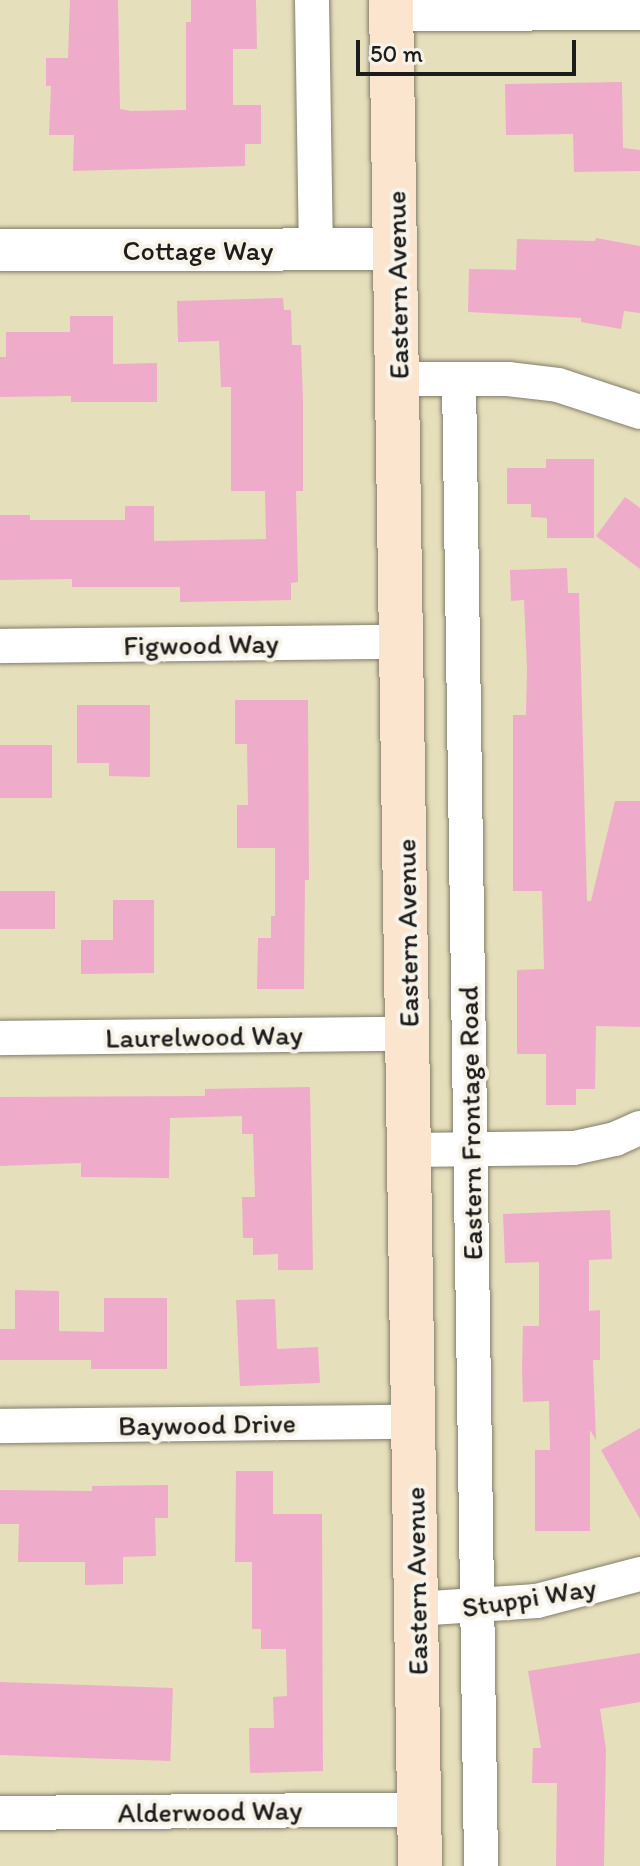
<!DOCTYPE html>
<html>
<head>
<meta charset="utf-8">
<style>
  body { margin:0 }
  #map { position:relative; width:640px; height:1866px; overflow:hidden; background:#e6dfbb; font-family:Itim,sans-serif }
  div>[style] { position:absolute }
  .building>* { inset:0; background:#efabca; transform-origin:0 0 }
  .roads { filter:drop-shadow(0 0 2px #817e6c) drop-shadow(0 0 2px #817e6c) }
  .minor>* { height:34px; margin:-17px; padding:0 17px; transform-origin:17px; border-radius:17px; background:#fff }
  .tertiary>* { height:42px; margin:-21px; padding:0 21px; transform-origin:21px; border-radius:21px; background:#fff }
  .secondary>* { height:44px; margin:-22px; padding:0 22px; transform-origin:22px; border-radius:22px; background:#fbe5cf }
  span { translate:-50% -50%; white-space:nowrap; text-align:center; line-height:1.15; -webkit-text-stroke:8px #f7f3e8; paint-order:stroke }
  .street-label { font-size:28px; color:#1c1c1c }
  .scale { position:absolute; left:356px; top:40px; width:220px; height:36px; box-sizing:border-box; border:4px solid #1c1c1c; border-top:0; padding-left:10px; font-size:24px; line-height:28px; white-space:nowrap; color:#1c1c1c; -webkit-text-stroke:6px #f7f3e8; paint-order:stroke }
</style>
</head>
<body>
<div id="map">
  <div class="building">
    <div style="clip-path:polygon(70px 0,118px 0,120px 109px,131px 111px,186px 110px,186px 22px,191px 22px,191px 0,256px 0,257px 49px,233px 49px,233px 105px,261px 105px,261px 144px,245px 144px,245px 166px,73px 171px,74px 135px,49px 135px,51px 86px,46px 86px,46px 58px,68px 58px)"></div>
    <div style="clip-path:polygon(622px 82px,623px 148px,640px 150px,640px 171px,574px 172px,573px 134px,506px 135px,505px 84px)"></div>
    <div style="clip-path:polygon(596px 238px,640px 246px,640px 313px,624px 311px,621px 329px,581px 322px,581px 318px,468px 312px,469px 269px,516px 270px,517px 239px,595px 241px)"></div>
    <div style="clip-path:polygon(283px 298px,284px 310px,291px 310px,292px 345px,301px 345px,303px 399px,303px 491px,296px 491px,298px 582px,291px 583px,291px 600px,180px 602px,180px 587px,72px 587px,72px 579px,0 580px,0 515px,30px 515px,30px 520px,125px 520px,125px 506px,154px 506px,154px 541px,266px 539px,265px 491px,231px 491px,231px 387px,221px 387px,219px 341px,178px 342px,177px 301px)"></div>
    <div style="clip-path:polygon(70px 316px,113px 316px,113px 364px,157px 363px,157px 402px,71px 402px,71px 396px,0 397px,0 357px,6px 357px,6px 332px,70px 332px)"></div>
    <div style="clip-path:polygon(546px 459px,594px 459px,594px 538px,547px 538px,547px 518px,531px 517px,531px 504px,507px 504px,507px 468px,546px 468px)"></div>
    <div style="clip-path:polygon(625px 497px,640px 508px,640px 569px,596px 536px)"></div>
    <div style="clip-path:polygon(567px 568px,568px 593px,579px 593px,587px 901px,591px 901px,615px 801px,640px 801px,640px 1027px,596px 1026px,595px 1089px,576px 1089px,576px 1105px,546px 1105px,546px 1054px,517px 1054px,517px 970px,544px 969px,542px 891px,513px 891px,513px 715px,526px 715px,527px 668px,524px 600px,511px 601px,510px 570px)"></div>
    <div style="clip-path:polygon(235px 700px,308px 700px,309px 880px,305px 880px,304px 989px,257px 989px,258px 938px,271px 938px,271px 916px,275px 916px,275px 848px,237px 848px,237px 805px,248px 805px,247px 744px,235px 744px)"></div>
    <div style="clip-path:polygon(77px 705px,150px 705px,150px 777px,109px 776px,109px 763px,77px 763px)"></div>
    <div style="left:0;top:745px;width:52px;height:53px"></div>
    <div style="left:0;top:891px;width:55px;height:38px"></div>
    <div style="clip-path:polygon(113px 900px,154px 900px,154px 973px,81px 974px,81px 940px,113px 940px)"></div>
    <div style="clip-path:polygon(310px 1087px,313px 1270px,278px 1270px,278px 1254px,253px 1255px,253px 1238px,243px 1238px,242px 1197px,255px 1197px,253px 1134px,242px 1134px,242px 1116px,170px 1118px,169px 1178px,81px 1177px,81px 1163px,0 1166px,0 1097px,205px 1096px,205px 1089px)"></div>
    <div style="clip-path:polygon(610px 1210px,612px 1259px,589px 1260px,589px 1311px,600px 1310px,600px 1360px,593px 1360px,596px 1440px,590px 1430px,590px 1531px,535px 1531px,535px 1450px,550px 1450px,549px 1401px,523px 1402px,522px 1368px,523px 1326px,539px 1326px,539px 1262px,505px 1263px,503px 1214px)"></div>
    <div style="clip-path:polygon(15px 1290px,59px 1291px,59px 1331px,104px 1332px,104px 1298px,167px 1298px,167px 1369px,91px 1369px,91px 1360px,0 1360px,0 1329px,15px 1329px)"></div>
    <div style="clip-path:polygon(275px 1299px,277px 1349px,318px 1347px,320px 1383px,240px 1386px,236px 1300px)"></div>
    <div style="clip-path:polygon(640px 1428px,640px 1519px,601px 1450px)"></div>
    <div style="clip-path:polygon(236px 1471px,273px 1471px,273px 1514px,322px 1514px,323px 1771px,250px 1773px,249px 1728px,274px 1728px,273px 1697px,287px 1696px,286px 1649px,261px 1649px,261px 1629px,252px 1629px,252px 1562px,235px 1562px)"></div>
    <div style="clip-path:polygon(168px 1485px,168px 1518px,155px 1518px,156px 1556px,123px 1557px,123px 1584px,85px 1585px,85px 1562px,18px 1562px,19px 1524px,0 1524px,0 1490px,92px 1491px,92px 1486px)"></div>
    <div style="clip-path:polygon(640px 1653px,640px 1702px,600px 1709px,606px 1749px,604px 1866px,556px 1866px,557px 1783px,532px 1783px,533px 1748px,541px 1748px,528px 1671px)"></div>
    <div style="left:0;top:1682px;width:173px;height:73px;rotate:2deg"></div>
  </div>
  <div class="roads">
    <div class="minor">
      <div style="left:312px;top:0;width:249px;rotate:89.1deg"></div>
      <div style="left:391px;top:14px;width:249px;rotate:-0.2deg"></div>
      <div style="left:399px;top:379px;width:109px"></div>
      <div style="left:508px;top:379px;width:50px;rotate:6.8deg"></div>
      <div style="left:558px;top:385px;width:86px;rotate:18.2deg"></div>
      <div style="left:459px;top:379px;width:1487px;rotate:89.15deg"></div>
      <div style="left:0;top:646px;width:402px;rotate:-0.6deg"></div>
      <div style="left:0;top:1038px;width:408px;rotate:-0.6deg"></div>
      <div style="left:410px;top:1150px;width:164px;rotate:-0.7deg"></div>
      <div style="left:574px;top:1148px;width:42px;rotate:-12.4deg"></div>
      <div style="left:615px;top:1139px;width:27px;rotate:-24deg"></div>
      <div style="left:0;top:1426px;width:414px;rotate:-0.6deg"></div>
      <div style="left:416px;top:1609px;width:121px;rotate:-3.8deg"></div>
      <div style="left:537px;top:1601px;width:106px;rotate:-14.7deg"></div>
      <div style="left:0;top:1813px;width:419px;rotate:-0.5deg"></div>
    </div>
    <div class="tertiary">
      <div style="left:0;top:250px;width:396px;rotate:-0.1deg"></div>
    </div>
    <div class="secondary">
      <div style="left:391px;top:0;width:1866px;rotate:89.11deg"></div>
    </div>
  </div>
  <div class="street-label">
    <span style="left:198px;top:250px">Cottage Way</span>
    <span style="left:397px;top:285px;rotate:-91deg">Eastern Avenue</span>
    <span style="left:201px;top:644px;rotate:-1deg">Figwood Way</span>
    <span style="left:407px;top:933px;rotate:-91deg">Eastern Avenue</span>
    <span style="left:204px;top:1036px;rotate:-1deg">Laurelwood Way</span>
    <span style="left:470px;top:1123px;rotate:-91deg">Eastern Frontage Road</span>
    <span style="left:207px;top:1424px;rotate:-1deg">Baywood Drive</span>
    <span style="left:416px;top:1581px;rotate:-91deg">Eastern Avenue</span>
    <span style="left:529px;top:1597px;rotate:-9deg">Stuppi Way</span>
    <span style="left:210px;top:1811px;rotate:-1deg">Alderwood Way</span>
  </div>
  <div class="scale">50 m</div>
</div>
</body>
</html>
